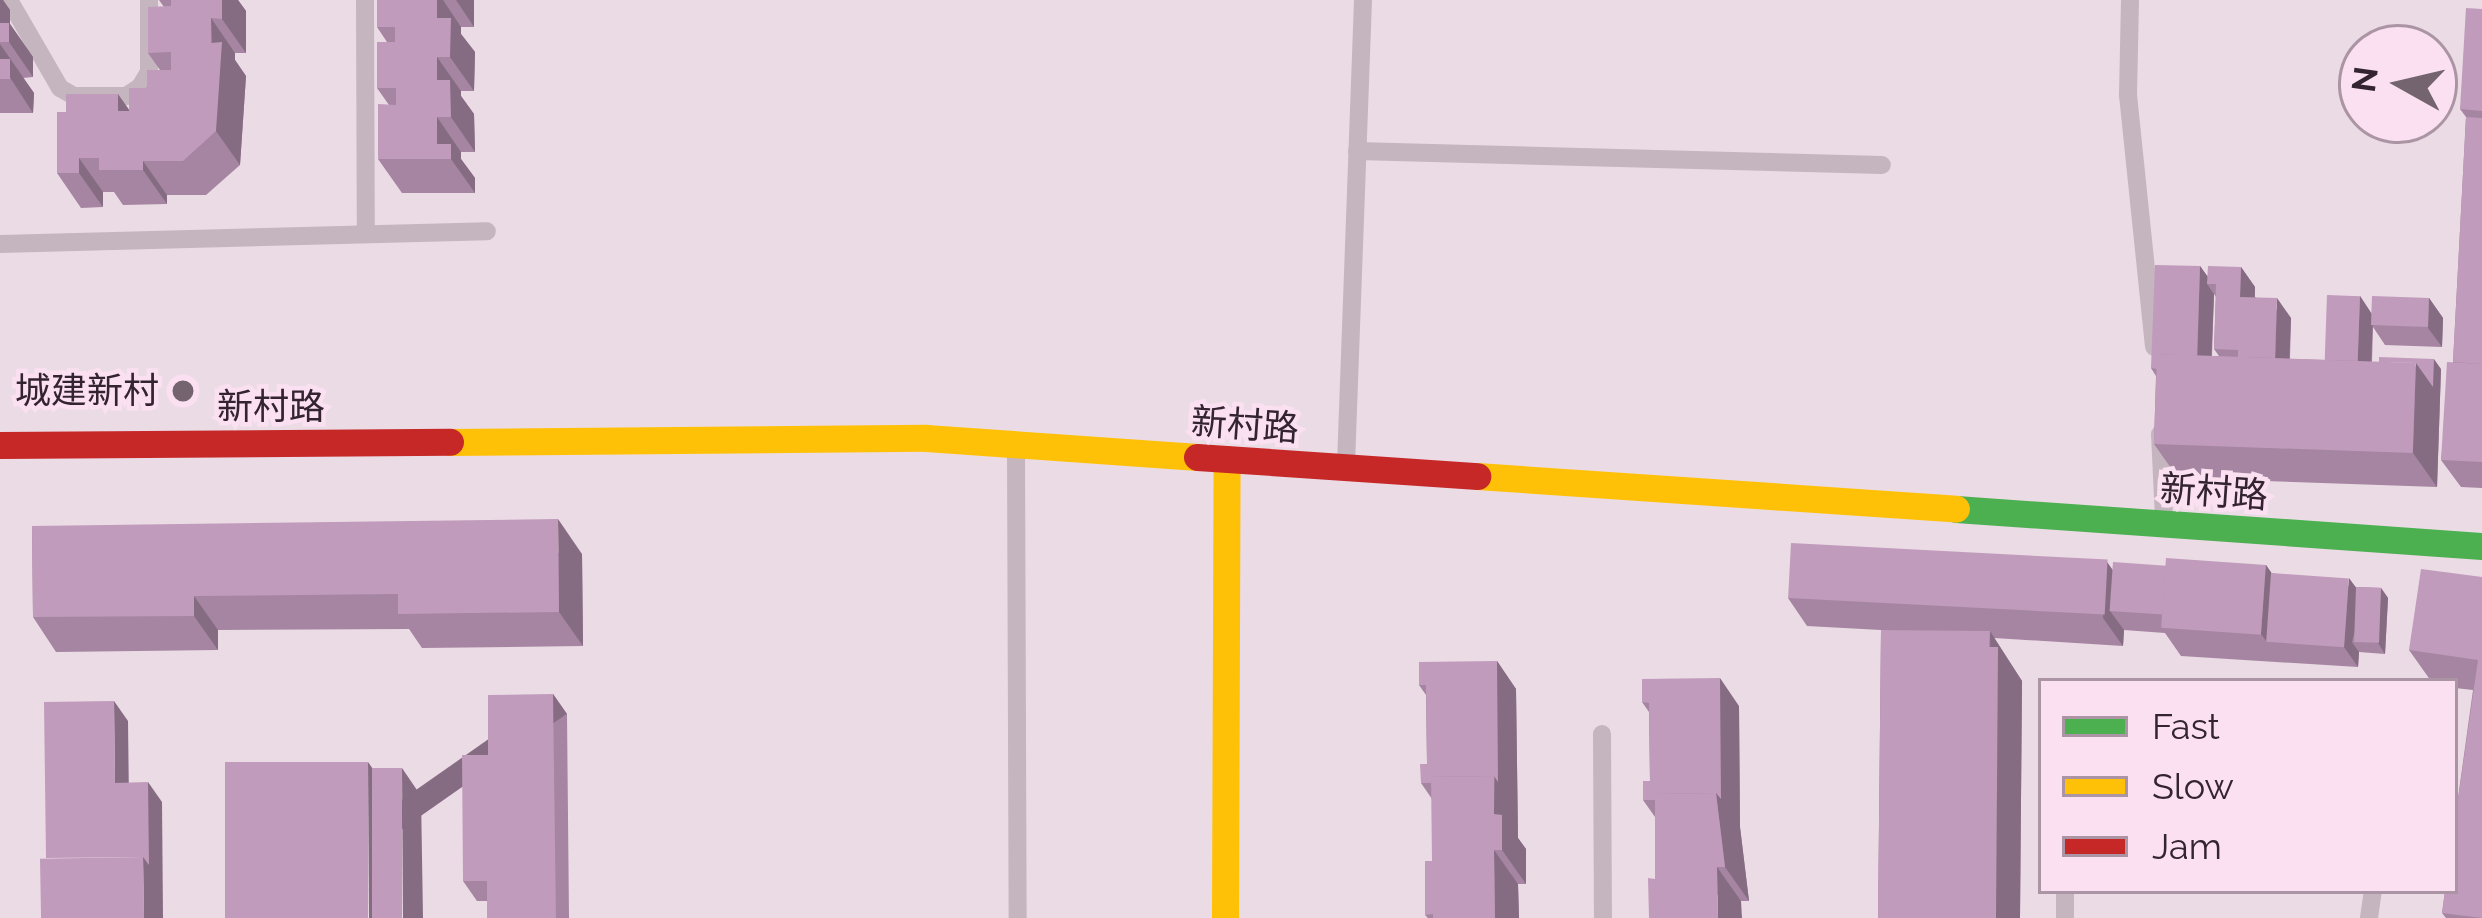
<!DOCTYPE html>
<html>
<head>
<meta charset="utf-8">
<style>
  body { margin:0 }
  #map { position:relative; width:2482px; height:918px; overflow:hidden; background:#ebdbe5; font-family:Raleway,"Noto Sans SC",sans-serif }
  div>[style] { position:absolute }
  .lane>* { height:18px; margin:-9px; padding:0 9px; transform-origin:9px; border-radius:9px; background:#c4b5bf }
  .fast>* { height:27px; margin:-13.5px; padding:0 13.5px; transform-origin:13.5px; border-radius:13.5px; background:#4caf50 }
  .slow>* { height:27px; margin:-13.5px; padding:0 13.5px; transform-origin:13.5px; border-radius:13.5px; background:#ffc107 }
  .jam>* { height:27px; margin:-13.5px; padding:0 13.5px; transform-origin:13.5px; border-radius:13.5px; background:#c62828 }
  .wall>* { inset:0; background:#a585a1 }
  .shaded-wall>* { inset:0; background:#866c83; transform-origin:0 0 }
  .building>* { inset:0; background:#c09bbb; transform-origin:0 0 }
  .dots>* { width:33px; height:33px; translate:-50% -50%; box-sizing:border-box; border:6px solid #fae0f0; border-radius:50% }
  span { translate:-50% -50%; white-space:nowrap; text-align:center; line-height:1.15; -webkit-text-stroke:9px #fae0f0; paint-order:stroke }
  .poi-label { font-size:36px; color:#342431 }
  .right { translate:-100% -50%; text-align:right }
  .street-label { font-size:36px; color:#342431 }
  .legend { position:absolute; left:2038px; top:678px; width:420px; height:216px; box-sizing:border-box; background:#fae0f0; border:3px solid #ab95a4; margin:0; padding:15px 21px; list-style:none; font-size:36px; color:#342431 }
  .legend li { display:flex; align-items:center; gap:24px; height:60px }
  .legend b { width:60px; border:3px solid #ab95a4 }
  .north { position:absolute; left:2338px; top:24px; width:120px; height:120px; box-sizing:border-box; background:#fae0f0; border:3px solid #ab95a4; border-radius:50%; rotate:278deg; font-size:33px; font-weight:700; line-height:48px; text-align:center; color:#342431 }
  .north::after { content:''; display:block; margin:auto; width:42px; height:54px; background:#746470; clip-path:polygon(50% 0,100% 100%,50% 72%,0 100%) }
</style>
</head>
<body>
<div id="map">
  <div class="lane">
    <div style="left:9px;top:0;width:102px;rotate:59.9deg"></div>
    <div style="left:60px;top:88px;width:16px;rotate:30deg"></div>
    <div style="left:74px;top:96px;width:52px"></div>
    <div style="left:126px;top:96px;width:17px;rotate:-33deg"></div>
    <div style="left:140px;top:87px;width:17px;rotate:-59deg"></div>
    <div style="left:149px;top:72px;width:72px;rotate:-90deg"></div>
    <div style="left:365px;top:0;width:234px;rotate:89.8deg"></div>
    <div style="left:2130px;top:0;width:95px;rotate:91.2deg"></div>
    <div style="left:2128px;top:95px;width:253px;rotate:84.1deg"></div>
    <div style="left:1357px;top:151px;width:525px;rotate:1.53deg"></div>
    <div style="left:0;top:244px;width:487px;rotate:-1.5deg"></div>
    <div style="left:2160px;top:434px;width:86px;rotate:87.3deg"></div>
    <div style="left:1016px;top:449px;width:469px;rotate:89.8deg"></div>
    <div style="left:1346px;top:464px;width:464px;rotate:-87.9deg"></div>
    <div style="left:1602px;top:734px;width:184px;rotate:89.7deg"></div>
    <div style="left:2065px;top:918px;width:27px;rotate:-90deg"></div>
    <div style="left:2369px;top:918px;width:27px;rotate:-82deg"></div>
  </div>
  <div class="fast">
    <div style="left:1956px;top:509px;width:527px;rotate:4.02deg"></div>
  </div>
  <div class="slow">
    <div style="left:450px;top:442px;width:476px;rotate:-0.5deg"></div>
    <div style="left:926px;top:438px;width:272px;rotate:4deg"></div>
    <div style="left:1477px;top:476px;width:480px;rotate:3.9deg"></div>
    <div style="left:1225px;top:918px;width:459px;rotate:-89.8deg"></div>
  </div>
  <div class="jam">
    <div style="left:0;top:445px;width:450px;rotate:-0.4deg"></div>
    <div style="left:1197px;top:457px;width:281px;rotate:3.9deg"></div>
  </div>
  <div class="wall">
    <div style="clip-path:polygon(0 0,3px 0,10px 10px,10px 24px,33px 57px,33px 77px,23px 78px,34px 93px,33px 113px,0 113px)"></div>
    <div style="clip-path:polygon(159px 0,238px 0,246px 11px,246px 53px,235px 53px,235px 60px,246px 76px,240px 165px,206px 195px,167px 195px,167px 204px,123px 205px,114px 192px,103px 192px,103px 207px,81px 208px,57px 173px,129px 110px,160px 70px,148px 53px,164px 7px)"></div>
    <div style="clip-path:polygon(377px 0,474px 0,474px 27px,461px 27px,461px 34px,475px 52px,474px 91px,461px 91px,461px 96px,474px 114px,475px 152px,461px 152px,461px 159px,475px 178px,475px 193px,402px 193px,378px 159px,389px 105px,377px 88px,387px 42px,377px 27px)"></div>
    <div style="clip-path:polygon(2482px 9px,2482px 488px,2461px 487px,2441px 460px,2453px 362px,2466px 117px,2460px 109px)"></div>
    <div style="clip-path:polygon(evenodd,2200px 266px,2207px 276px,2241px 267px,2255px 287px,2255px 297px,2291px 318px,2290px 359px,2325px 360px,2360px 296px,2372px 314px,2429px 298px,2443px 318px,2442px 347px,2385px 345px,2373px 327px,2372px 362px,2441px 369px,2437px 487px,2178px 478px,2154px 444px,2156px 376px,2151px 368px,2200px 266px,2214px 294px,2216px 297px,2214px 349px,2219px 356px,2212px 356px,2214px 294px)"></div>
    <div style="clip-path:polygon(32px 526px,582px 554px,583px 646px,422px 648px,409px 629px,218px 630px,218px 650px,56px 652px,33px 617px)"></div>
    <div style="clip-path:polygon(2107px 562px,2113px 571px,2166px 566px,2266px 565px,2271px 573px,2356px 587px,2381px 588px,2388px 598px,2385px 654px,2359px 652px,2358px 667px,2181px 656px,2165px 633px,2124px 630px,2123px 646px,1994px 638px,2022px 681px,2020px 918px,1878px 918px,1881px 630px,1807px 626px,1788px 598px)"></div>
    <div style="clip-path:polygon(2482px 577px,2482px 918px,2446px 918px,2442px 913px,2473px 690px,2455px 688px,2455px 681px,2431px 681px,2409px 650px)"></div>
    <div style="clip-path:polygon(1497px 661px,1516px 689px,1518px 838px,1526px 849px,1526px 884px,1518px 884px,1519px 918px,1428px 918px,1425px 915px,1432px 861px,1432px 799px,1421px 783px,1427px 764px,1426px 695px,1419px 685px)"></div>
    <div style="clip-path:polygon(553px 694px,567px 714px,569px 918px,487px 918px,487px 901px,477px 901px,463px 881px,488px 755px)"></div>
    <div style="clip-path:polygon(1642px 702px,1739px 706px,1740px 827px,1749px 901px,1741px 901px,1655px 879px,1655px 817px,1643px 800px,1650px 781px,1649px 712px)"></div>
  </div>
  <div class="shaded-wall">
    <div style="clip-path:polygon(0 0,3px 0,10px 10px,10px 24px,33px 57px,33px 77px,9px 42px,0 42px)"></div>
    <div style="clip-path:polygon(222px 0,238px 0,246px 11px,246px 53px,222px 19px)"></div>
    <div style="clip-path:polygon(437px 0,443px 0,461px 27px,461px 34px,475px 52px,474px 91px,450px 57px,437px 18px)"></div>
    <div style="clip-path:polygon(456px 0,474px 0,474px 27px)"></div>
    <div style="clip-path:polygon(211px 18px,235px 53px,235px 60px,246px 76px,240px 165px,216px 131px)"></div>
    <div style="clip-path:polygon(0 44px,34px 93px,33px 113px,0 62px)"></div>
    <div style="clip-path:polygon(437px 57px,461px 91px,461px 96px,474px 114px,475px 152px,451px 117px,437px 80px)"></div>
    <div style="clip-path:polygon(118px 94px,142px 128px,118px 111px)"></div>
    <div style="clip-path:polygon(437px 117px,461px 152px,461px 159px,475px 178px,475px 193px,451px 159px,437px 144px)"></div>
    <div style="clip-path:polygon(79px 158px,103px 192px,103px 207px,79px 173px)"></div>
    <div style="clip-path:polygon(143px 161px,167px 195px,167px 204px,143px 170px)"></div>
    <div style="clip-path:polygon(2200px 266px,2213px 284px,2207px 284px,2214px 294px,2210px 390px,2197px 370px)"></div>
    <div style="clip-path:polygon(2241px 267px,2255px 287px,2254px 316px,2240px 297px)"></div>
    <div style="clip-path:polygon(2360px 296px,2373px 316px,2370px 395px,2357px 376px)"></div>
    <div style="clip-path:polygon(2277px 298px,2291px 318px,2288px 392px,2275px 372px)"></div>
    <div style="clip-path:polygon(2429px 298px,2443px 318px,2442px 347px,2428px 328px)"></div>
    <div style="clip-path:polygon(2434px 359px,2441px 369px,2437px 487px,2413px 453px,2416px 363px)"></div>
    <div style="clip-path:polygon(558px 519px,582px 554px,583px 646px,559px 612px)"></div>
    <div style="clip-path:polygon(2107px 562px,2127px 590px,2110px 611px,2124px 630px,2123px 646px,2103px 618px)"></div>
    <div style="clip-path:polygon(2266px 565px,2285px 592px,2267px 642px,2261px 634px)"></div>
    <div style="clip-path:polygon(2349px 578px,2363px 597px,2352px 642px,2359px 652px,2358px 667px,2344px 647px)"></div>
    <div style="clip-path:polygon(2381px 588px,2388px 598px,2385px 654px,2378px 643px)"></div>
    <div style="clip-path:polygon(194px 596px,218px 630px,218px 650px,194px 616px)"></div>
    <div style="clip-path:polygon(1990px 631px,2022px 681px,2020px 918px,1996px 918px)"></div>
    <div style="clip-path:polygon(1497px 661px,1516px 689px,1518px 838px,1526px 849px,1526px 884px,1502px 850px,1494px 814px)"></div>
    <div style="clip-path:polygon(1720px 678px,1739px 706px,1740px 827px,1749px 901px,1725px 867px,1716px 793px)"></div>
    <div style="left:553px;top:694px;width:24px;height:224px;rotate:55deg"></div>
    <div style="clip-path:polygon(114px 701px,128px 721px,129px 802px,115px 783px)"></div>
    <div style="clip-path:polygon(368px 762px,392px 796px,393px 918px,369px 918px)"></div>
    <div style="clip-path:polygon(402px 768px,421px 796px,423px 918px,403px 918px)"></div>
    <div style="clip-path:polygon(148px 782px,162px 802px,163px 918px,144px 918px,143px 857px)"></div>
    <div style="clip-path:polygon(1494px 850px,1518px 884px,1519px 918px,1495px 918px)"></div>
    <div style="clip-path:polygon(1717px 867px,1741px 901px,1742px 918px,1718px 918px)"></div>
  </div>
  <div class="building">
    <div style="clip-path:polygon(171px 0,222px 0,222px 19px,211px 18px,211px 43px,222px 42px,216px 131px,183px 161px,143px 161px,143px 170px,99px 170px,99px 158px,79px 158px,79px 173px,57px 173px,57px 112px,66px 112px,66px 94px,118px 94px,118px 111px,129px 111px,129px 88px,147px 88px,147px 70px,171px 70px,171px 52px,148px 53px,148px 7px,171px 6px)"></div>
    <div style="clip-path:polygon(377px 0,437px 0,437px 18px,451px 18px,450px 57px,437px 57px,437px 80px,450px 80px,451px 117px,437px 117px,437px 144px,451px 144px,451px 159px,378px 159px,378px 104px,396px 105px,396px 88px,377px 88px,377px 42px,395px 42px,395px 27px,377px 27px)"></div>
    <div style="clip-path:polygon(2466px 8px,2482px 9px,2482px 111px,2460px 109px)"></div>
    <div style="left:0;top:23px;width:9px;height:19px"></div>
    <div style="left:0;top:59px;width:10px;height:20px"></div>
    <div style="clip-path:polygon(2466px 117px,2482px 118px,2482px 364px,2453px 362px)"></div>
    <div style="clip-path:polygon(2155px 265px,2200px 266px,2197px 356px,2157px 354px,2157px 369px,2151px 368px)"></div>
    <div style="clip-path:polygon(2208px 266px,2241px 267px,2240px 297px,2277px 298px,2275px 358px,2238px 357px,2238px 350px,2214px 349px,2216px 284px,2207px 284px)"></div>
    <div style="left:2327px;top:295px;width:33px;height:65px;rotate:2deg"></div>
    <div style="left:2372px;top:296px;width:57px;height:29px;rotate:2deg"></div>
    <div style="left:2157px;top:354px;width:259px;height:90px;rotate:2deg"></div>
    <div style="clip-path:polygon(2379px 357px,2434px 359px,2433px 387px,2416px 363px,2379px 362px)"></div>
    <div style="clip-path:polygon(2447px 362px,2482px 364px,2482px 462px,2441px 460px)"></div>
    <div style="clip-path:polygon(558px 519px,559px 612px,398px 614px,398px 594px,194px 596px,194px 616px,33px 617px,32px 526px)"></div>
    <div style="left:1791px;top:543px;width:317px;height:55px;rotate:3deg"></div>
    <div style="left:2166px;top:558px;width:100px;height:70px;rotate:4deg"></div>
    <div style="left:2113px;top:562px;width:53px;height:49px;rotate:4deg"></div>
    <div style="clip-path:polygon(2421px 569px,2482px 577px,2482px 918px,2442px 913px,2445px 891px,2455px 891px,2455px 820px,2478px 660px,2409px 650px)"></div>
    <div style="left:2271px;top:573px;width:78px;height:69px;rotate:4deg"></div>
    <div style="left:2356px;top:587px;width:25px;height:55px;rotate:2deg"></div>
    <div style="clip-path:polygon(1881px 630px,1990px 631px,1989px 647px,1998px 647px,1996px 918px,1878px 918px)"></div>
    <div style="clip-path:polygon(1497px 661px,1498px 782px,1494px 776px,1431px 777px,1431px 783px,1421px 783px,1420px 764px,1427px 764px,1426px 685px,1419px 685px,1419px 662px)"></div>
    <div style="clip-path:polygon(1720px 678px,1721px 799px,1716px 793px,1655px 794px,1655px 800px,1643px 800px,1643px 781px,1650px 781px,1649px 702px,1642px 702px,1642px 679px)"></div>
    <div style="clip-path:polygon(553px 694px,556px 918px,487px 918px,487px 881px,463px 881px,462px 755px,488px 755px,488px 695px)"></div>
    <div style="clip-path:polygon(114px 701px,115px 783px,148px 782px,149px 865px,143px 857px,46px 858px,44px 702px)"></div>
    <div style="left:368px;top:762px;width:156px;height:143px;rotate:90deg"></div>
    <div style="left:402px;top:768px;width:150px;height:30px;rotate:90deg"></div>
    <div style="clip-path:polygon(1494px 776px,1494px 814px,1502px 815px,1502px 850px,1494px 850px,1495px 918px,1433px 918px,1433px 914px,1425px 915px,1425px 861px,1432px 861px,1431px 777px)"></div>
    <div style="clip-path:polygon(1716px 793px,1725px 867px,1717px 867px,1718px 918px,1649px 918px,1648px 878px,1655px 879px,1655px 794px)"></div>
    <div style="left:143px;top:857px;width:61px;height:103px;rotate:89deg"></div>
  </div>
  <div class="dots">
    <div style="left:183px;top:391px;background:#746470"></div>
  </div>
  <div class="poi-label">
    <span class="right" style="left:159px;top:391px">城建新村</span>
  </div>
  <div class="street-label">
    <span style="left:271px;top:407px">新村路</span>
    <span style="left:1245px;top:425px;rotate:4deg">新村路</span>
    <span style="left:2214px;top:492px;rotate:4deg">新村路</span>
  </div>
  <ul class="legend">
  <li><b style="height:15px;background:#4caf50"></b>Fast</li>
  <li><b style="height:15px;background:#ffc107"></b>Slow</li>
  <li><b style="height:15px;background:#c62828"></b>Jam</li>
  </ul>
  <div class="north">N</div>
</div>
</body>
</html>
